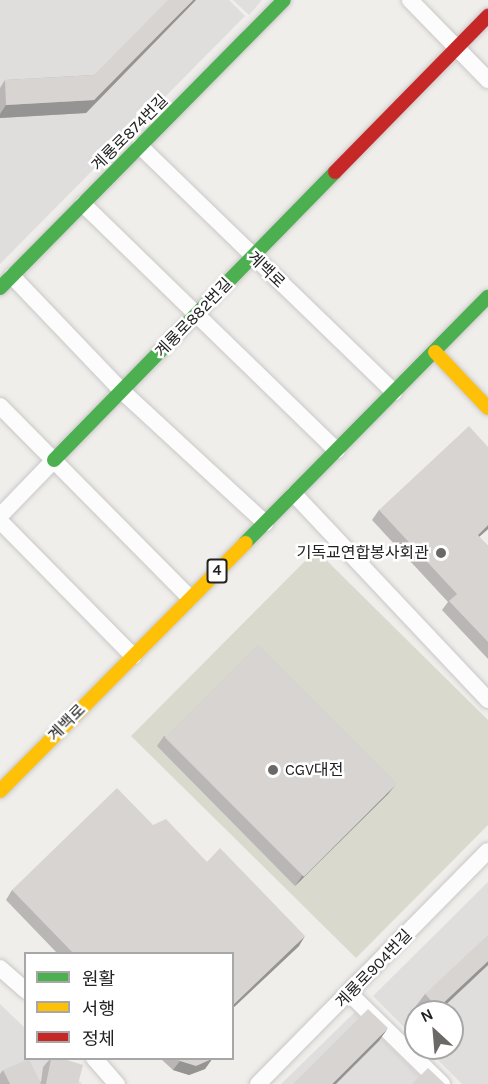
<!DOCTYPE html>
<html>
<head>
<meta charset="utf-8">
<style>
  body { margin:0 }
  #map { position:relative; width:488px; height:1084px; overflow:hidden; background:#f0eeeb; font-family:Karla,"Noto Sans KR",sans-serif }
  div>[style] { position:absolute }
  .residential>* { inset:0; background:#dfdedc }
  .construction>* { inset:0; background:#d9d9cd }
  .parking>* { inset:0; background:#e0dfde }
  .roads { filter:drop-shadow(0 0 2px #c9c8c7) drop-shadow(0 0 2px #c9c8c7) }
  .street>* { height:16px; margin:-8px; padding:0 8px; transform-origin:8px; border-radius:8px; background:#fdfcfc }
  .fast>* { height:14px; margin:-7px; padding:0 7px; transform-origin:7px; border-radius:7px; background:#4caf50 }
  .slow>* { height:14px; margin:-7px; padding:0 7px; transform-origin:7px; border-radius:7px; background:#ffc107 }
  .jam>* { height:14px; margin:-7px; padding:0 7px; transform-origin:7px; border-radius:7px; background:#c62828 }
  .wall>* { inset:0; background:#b9b6b5 }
  .shaded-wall>* { inset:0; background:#969493 }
  .building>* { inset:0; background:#d7d4d2; transform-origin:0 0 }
  .dots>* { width:16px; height:16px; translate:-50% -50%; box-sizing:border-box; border:3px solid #fff; border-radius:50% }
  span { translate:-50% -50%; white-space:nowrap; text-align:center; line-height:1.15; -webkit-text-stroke:5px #fff; paint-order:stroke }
  .shield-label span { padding:2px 4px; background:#fff; border:2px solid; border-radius:4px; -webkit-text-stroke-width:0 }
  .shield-label { font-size:15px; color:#222; font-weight:700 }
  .street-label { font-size:16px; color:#222 }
  .poi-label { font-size:16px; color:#222 }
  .right { translate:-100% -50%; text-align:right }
  .left { translate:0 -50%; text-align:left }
  .legend { position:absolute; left:24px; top:952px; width:210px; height:108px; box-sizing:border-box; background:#fff; border:2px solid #a7a7a7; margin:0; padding:8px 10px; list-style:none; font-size:18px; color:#222 }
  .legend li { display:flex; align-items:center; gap:12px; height:30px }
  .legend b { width:30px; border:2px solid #a7a7a7 }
  .north { position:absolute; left:404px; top:1000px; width:60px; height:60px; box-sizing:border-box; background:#fff; border:2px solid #a7a7a7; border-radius:50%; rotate:334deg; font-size:16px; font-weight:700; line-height:24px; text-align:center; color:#222 }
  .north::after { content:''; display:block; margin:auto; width:21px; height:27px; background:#6a6968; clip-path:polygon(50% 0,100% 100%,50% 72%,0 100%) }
</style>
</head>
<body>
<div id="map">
  <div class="residential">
    <div style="clip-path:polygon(0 0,229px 0,245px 16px,0 264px)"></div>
    <div style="clip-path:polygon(488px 882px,488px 1084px,462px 1084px,426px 1048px,452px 1048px,452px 1012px,416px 1012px,416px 1039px,373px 996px)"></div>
    <div style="clip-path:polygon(0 1004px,25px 1028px,26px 1058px,59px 1059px,82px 1084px,0 1084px)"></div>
    <div style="clip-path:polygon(355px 1012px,428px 1084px,281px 1084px)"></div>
  </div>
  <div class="construction">
    <div style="clip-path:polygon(316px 550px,488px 720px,488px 825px,356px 958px,131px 736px)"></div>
  </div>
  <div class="parking">
    <div style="clip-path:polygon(233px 0,262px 0,249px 15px)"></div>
  </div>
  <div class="roads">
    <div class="street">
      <div style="left:410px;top:0;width:112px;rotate:45.7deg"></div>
      <div style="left:140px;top:146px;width:354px;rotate:44.1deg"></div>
      <div style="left:83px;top:204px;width:354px;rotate:44.2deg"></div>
      <div style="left:12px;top:276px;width:159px;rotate:46.3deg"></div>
      <div style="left:122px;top:391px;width:195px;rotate:42.7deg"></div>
      <div style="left:0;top:406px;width:270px;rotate:45.3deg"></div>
      <div style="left:294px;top:494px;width:283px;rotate:46.7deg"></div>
      <div style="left:0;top:516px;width:78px;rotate:-46deg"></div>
      <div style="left:0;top:521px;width:190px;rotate:45.4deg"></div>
      <div style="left:0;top:968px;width:35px;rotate:41deg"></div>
      <div style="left:350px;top:994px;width:129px;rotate:44.4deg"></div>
      <div style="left:94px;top:1058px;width:35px;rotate:49deg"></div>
      <div style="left:258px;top:1084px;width:327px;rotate:-45.4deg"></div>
    </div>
    <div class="fast">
      <div style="left:0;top:288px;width:404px;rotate:-45.4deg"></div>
      <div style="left:54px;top:460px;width:402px;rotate:-45.7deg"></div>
      <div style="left:245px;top:543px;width:346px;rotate:-45.4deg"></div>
    </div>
    <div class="slow">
      <div style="left:435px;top:352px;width:77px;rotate:46.6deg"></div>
      <div style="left:0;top:791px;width:349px;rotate:-45.3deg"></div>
    </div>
    <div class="jam">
      <div style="left:335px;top:172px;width:219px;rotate:-45.6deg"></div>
    </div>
  </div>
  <div class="wall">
    <div style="clip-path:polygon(196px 0,86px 113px,0 118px,0 88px,5px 80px,94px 75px)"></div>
    <div style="clip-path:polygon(488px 447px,488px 529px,479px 537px,488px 546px,488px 659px,442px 610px,448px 602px,372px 520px,379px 510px)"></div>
    <div style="clip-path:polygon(164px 736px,389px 793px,295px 886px,157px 746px)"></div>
    <div style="clip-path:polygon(153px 825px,207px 862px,299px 946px,232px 1009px,232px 954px,58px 954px,6px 900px,12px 890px)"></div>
    <div style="clip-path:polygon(488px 965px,438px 1012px,421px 1012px,416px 1006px,425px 994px)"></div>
    <div style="clip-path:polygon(50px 1059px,64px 1059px,78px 1084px,0 1084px,0 1074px,3px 1070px,41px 1082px,43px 1067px)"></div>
    <div style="clip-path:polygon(161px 1059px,212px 1059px,205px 1069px,189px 1075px,173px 1070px)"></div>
  </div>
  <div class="shaded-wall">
    <div style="clip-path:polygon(193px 0,196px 0,86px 113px,0 118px,0 114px,6px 105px,94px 100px)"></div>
    <div style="clip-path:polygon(488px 525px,488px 529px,471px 544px,478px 535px)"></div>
    <div style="clip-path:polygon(396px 784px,389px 793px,295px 886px,302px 876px)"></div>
    <div style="clip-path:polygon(305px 936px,299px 946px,232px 1009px,232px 1006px)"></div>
    <div style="clip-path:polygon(488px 961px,488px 965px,438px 1012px,435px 1012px,438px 1008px)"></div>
    <div style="clip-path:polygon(388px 1028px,379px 1041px,336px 1084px,332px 1084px)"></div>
    <div style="clip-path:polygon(212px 1059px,205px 1069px,189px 1075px,173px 1070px,180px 1061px)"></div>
  </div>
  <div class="building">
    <div style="clip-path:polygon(168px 0,193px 0,94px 100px,6px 105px,5px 80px,94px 75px)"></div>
    <div style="clip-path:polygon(469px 426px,488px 447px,488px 525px,478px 535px,488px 546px,488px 642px,449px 601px,457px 594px,379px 510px)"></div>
    <div style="left:258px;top:644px;width:197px;height:132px;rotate:45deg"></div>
    <div style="clip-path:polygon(117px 788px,153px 825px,166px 819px,207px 862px,220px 848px,305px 936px,232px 1006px,232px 954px,74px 954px,12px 890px)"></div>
    <div style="clip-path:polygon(488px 935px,488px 961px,438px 1008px,425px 994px)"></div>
    <div style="clip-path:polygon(368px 1009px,388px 1028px,332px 1084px,293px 1084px)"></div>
    <div style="clip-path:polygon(29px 1059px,41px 1084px,10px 1084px,3px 1070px)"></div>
    <div style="clip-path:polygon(51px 1059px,64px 1059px,83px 1065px,78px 1084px,46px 1084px)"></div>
    <div style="clip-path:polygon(177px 1059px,212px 1059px,196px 1066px,180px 1061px)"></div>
    <div style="clip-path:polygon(428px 1068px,445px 1084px,412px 1084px)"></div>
  </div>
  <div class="dots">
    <div style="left:441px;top:553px;background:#6a6968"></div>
    <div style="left:273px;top:770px;background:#6a6968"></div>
  </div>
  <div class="shield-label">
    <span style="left:217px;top:571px">4</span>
  </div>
  <div class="street-label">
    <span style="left:130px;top:133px;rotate:-45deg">계룡로874번길</span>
    <span style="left:266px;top:270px;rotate:44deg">계백로</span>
    <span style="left:194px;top:318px;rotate:-46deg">계룡로882번길</span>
    <span style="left:67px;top:723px;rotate:-45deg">계백로</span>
    <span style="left:374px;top:969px;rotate:-46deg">계룡로904번길</span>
  </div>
  <div class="poi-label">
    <span class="right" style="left:429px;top:553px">기독교연합봉사회관</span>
    <span class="left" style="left:285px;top:770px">CGV대전</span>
  </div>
  <ul class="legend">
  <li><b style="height:8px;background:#4caf50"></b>원활</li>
  <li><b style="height:8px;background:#ffc107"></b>서행</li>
  <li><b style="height:8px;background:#c62828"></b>정체</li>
  </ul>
  <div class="north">N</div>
</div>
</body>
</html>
